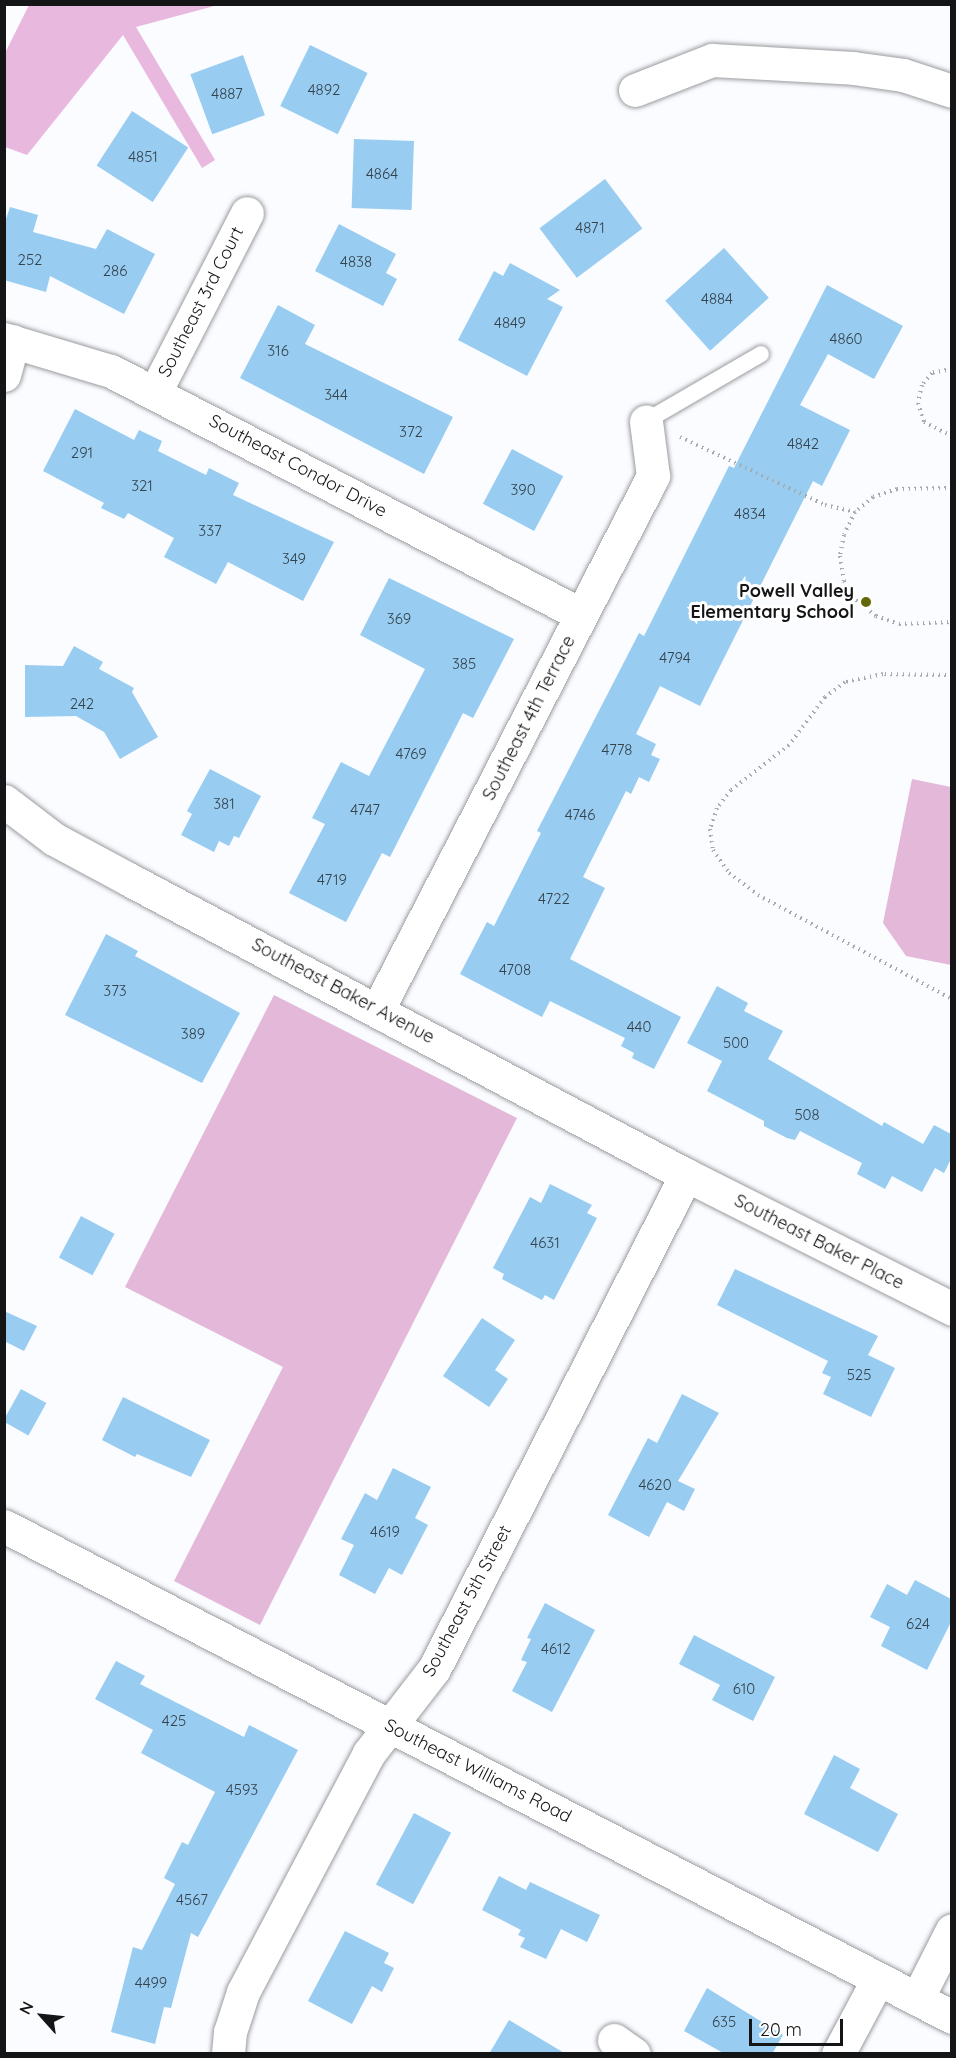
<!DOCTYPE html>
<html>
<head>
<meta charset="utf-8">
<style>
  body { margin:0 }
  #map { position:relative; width:956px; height:2058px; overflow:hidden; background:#fafcff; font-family:Quicksand,sans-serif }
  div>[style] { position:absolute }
  .green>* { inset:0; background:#e3b8d9 }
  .forest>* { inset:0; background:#e9b8de }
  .building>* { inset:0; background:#98ccf1; transform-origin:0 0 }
  .path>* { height:4px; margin-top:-2px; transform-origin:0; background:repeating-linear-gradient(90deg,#a8a9ab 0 1.5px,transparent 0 6px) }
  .roads { filter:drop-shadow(0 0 2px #9b9ca0) drop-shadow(0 0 2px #9b9ca0) }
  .lane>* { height:16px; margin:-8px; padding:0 8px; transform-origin:8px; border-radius:8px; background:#fff }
  .street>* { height:33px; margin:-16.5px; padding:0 16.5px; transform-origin:16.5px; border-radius:16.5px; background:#fff }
  .secondary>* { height:33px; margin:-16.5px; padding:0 16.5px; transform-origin:16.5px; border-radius:16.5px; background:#fff }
  .dots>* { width:16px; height:16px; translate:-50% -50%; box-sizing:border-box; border:3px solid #fff; border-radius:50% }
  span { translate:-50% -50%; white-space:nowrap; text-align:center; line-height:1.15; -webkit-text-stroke:6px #fff; paint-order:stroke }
  .number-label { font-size:15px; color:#35434d }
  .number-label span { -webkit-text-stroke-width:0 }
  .street-label { font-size:18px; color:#141516 }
  .poi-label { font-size:18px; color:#141516; font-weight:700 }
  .right { translate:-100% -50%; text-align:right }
  .frame { position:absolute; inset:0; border:6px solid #141516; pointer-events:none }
  .north { position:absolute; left:12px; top:1986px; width:60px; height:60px; -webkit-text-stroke:4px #fff; paint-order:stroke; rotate:297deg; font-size:16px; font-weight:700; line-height:24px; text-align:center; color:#141516 }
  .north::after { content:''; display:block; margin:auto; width:21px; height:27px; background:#141516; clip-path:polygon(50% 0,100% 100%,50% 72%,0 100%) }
  .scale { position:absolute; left:749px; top:2019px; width:94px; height:27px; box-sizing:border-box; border:3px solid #141516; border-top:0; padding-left:8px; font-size:18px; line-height:21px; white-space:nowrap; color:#141516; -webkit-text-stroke:4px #fff; paint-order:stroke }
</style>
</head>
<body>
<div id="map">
  <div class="green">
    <div style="clip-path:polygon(912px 779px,951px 787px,951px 965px,906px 956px,883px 923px)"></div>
    <div style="clip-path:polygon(274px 995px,517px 1118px,260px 1625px,174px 1581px,283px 1367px,125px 1287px)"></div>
  </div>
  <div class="forest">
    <div style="clip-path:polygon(29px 5px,218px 5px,136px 27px,215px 160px,202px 168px,123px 35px,27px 155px,5px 147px,5px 53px)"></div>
  </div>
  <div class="building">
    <div style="left:310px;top:45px;width:64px;height:68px;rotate:26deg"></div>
    <div style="left:243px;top:55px;width:64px;height:56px;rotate:70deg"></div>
    <div style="left:132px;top:111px;width:67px;height:65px;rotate:33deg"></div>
    <div style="left:354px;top:139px;width:60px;height:69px;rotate:2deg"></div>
    <div style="left:605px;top:179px;width:62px;height:82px;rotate:53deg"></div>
    <div style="clip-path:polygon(10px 207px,38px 215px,33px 232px,96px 249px,107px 229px,155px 254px,124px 314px,50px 276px,46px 292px,4px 280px,4px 225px)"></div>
    <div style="clip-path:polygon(339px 224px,396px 254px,386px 273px,397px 279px,383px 306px,315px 271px)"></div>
    <div style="left:724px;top:248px;width:67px;height:79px;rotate:48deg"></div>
    <div style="clip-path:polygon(510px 263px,560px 290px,547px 299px,563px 307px,527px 376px,458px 340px,494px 271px,503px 276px)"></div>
    <div style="clip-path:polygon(827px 285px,903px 326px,874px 379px,828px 354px,800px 405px,850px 430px,822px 486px,813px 481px,700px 706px,660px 686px,636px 734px,656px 744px,651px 755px,660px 759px,649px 782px,639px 777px,631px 794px,626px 791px,583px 877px,605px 888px,570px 959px,681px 1017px,654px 1069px,632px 1058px,634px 1053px,621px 1046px,625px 1038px,550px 1001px,542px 1017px,460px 974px,487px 922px,494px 926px,541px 833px,537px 831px,639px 633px,644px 636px,729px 466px,734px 468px)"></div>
    <div style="clip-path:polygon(278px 305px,315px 325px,305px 344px,453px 417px,424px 474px,240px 378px)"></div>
    <div style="clip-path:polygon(75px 409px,134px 440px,139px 430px,162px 441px,158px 451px,206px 475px,209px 468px,239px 483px,233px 495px,334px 542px,303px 601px,228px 562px,216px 584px,164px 557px,174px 538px,128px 513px,124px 519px,101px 508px,104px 503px,43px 471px)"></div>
    <div style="left:512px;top:449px;width:58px;height:62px;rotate:28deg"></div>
    <div style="clip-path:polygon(389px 578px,514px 639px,473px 718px,463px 713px,390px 857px,382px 853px,346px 922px,289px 893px,325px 824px,312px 818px,341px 762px,369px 776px,425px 669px,360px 635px)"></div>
    <div style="clip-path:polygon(74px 646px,103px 662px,99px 669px,134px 688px,132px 692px,158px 737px,120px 759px,104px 732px,76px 716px,25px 717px,25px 665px,63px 666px)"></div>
    <div style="clip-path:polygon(210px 769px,261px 796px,239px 838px,234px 836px,229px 846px,219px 841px,214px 852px,181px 835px,192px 814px,187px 811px)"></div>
    <div style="clip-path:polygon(106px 934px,138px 951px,135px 956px,240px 1013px,202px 1083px,65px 1015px)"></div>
    <div style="clip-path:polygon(717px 986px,748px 1003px,744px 1011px,783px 1031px,768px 1059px,882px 1126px,884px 1122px,923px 1144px,934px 1125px,951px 1134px,951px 1159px,944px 1173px,935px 1168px,922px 1192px,892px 1176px,885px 1189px,857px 1174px,862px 1163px,800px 1131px,795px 1140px,787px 1138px,764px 1126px,764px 1121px,707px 1091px,722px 1061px,687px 1043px)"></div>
    <div style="clip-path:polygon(550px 1184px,592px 1205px,587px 1213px,597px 1218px,554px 1300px,545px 1295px,542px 1300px,502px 1279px,504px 1274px,493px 1268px,530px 1197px,541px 1203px)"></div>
    <div style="left:81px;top:1216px;width:38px;height:47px;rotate:28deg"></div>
    <div style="clip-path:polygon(735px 1269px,878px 1336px,868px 1355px,895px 1368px,871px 1417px,823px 1394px,831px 1377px,822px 1373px,828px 1361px,717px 1305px)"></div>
    <div style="clip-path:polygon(4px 1311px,37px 1326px,24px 1351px,4px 1341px)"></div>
    <div style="clip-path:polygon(482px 1318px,515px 1340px,495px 1370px,508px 1379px,489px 1407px,443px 1376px)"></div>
    <div style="left:21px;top:1389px;width:29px;height:37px;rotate:29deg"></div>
    <div style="clip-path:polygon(682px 1394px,719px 1413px,678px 1481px,695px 1489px,684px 1511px,667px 1502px,649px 1537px,608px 1515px,648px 1438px,657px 1443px)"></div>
    <div style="clip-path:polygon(123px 1397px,210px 1440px,191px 1477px,137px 1454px,135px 1457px,102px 1440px)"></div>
    <div style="clip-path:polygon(393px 1468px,431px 1487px,415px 1518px,428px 1525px,402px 1575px,389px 1568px,375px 1594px,339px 1575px,354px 1545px,341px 1539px,365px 1493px,377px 1500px)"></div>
    <div style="clip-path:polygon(915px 1580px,951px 1599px,951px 1622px,927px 1670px,881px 1646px,890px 1627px,870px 1617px,887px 1584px,907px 1595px)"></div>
    <div style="clip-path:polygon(545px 1603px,595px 1630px,552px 1712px,512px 1691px,527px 1662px,521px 1660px,531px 1639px,527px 1638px)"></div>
    <div style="clip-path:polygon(694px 1635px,775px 1677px,753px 1721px,712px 1700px,720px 1685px,679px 1664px)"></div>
    <div style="clip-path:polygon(116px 1661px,145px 1676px,140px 1684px,244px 1737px,249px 1725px,298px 1750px,198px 1937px,191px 1933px,171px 2008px,164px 2007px,155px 2044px,111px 2032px,133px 1947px,142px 1950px,175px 1884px,164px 1878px,182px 1842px,188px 1845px,215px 1792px,141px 1753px,153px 1730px,95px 1699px)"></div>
    <div style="clip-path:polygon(834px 1755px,860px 1769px,850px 1788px,898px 1814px,878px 1852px,804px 1814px)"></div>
    <div style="left:414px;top:1813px;width:42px;height:81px;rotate:28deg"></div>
    <div style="clip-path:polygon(499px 1876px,526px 1890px,530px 1882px,600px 1915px,587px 1942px,561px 1929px,546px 1959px,520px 1947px,525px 1938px,518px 1935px,521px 1930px,482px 1910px)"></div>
    <div style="clip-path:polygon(345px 1931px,389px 1953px,384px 1963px,394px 1968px,382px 1992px,372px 1986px,352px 2024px,308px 2001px)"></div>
    <div style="clip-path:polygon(707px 1988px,783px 2035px,772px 2054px,725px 2054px,684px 2031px)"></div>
    <div style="clip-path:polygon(509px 2020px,566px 2054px,489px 2054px)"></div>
  </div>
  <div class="path">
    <div style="left:952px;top:369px;width:20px;rotate:169deg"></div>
    <div style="left:932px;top:373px;width:16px;rotate:130deg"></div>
    <div style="left:922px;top:385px;width:18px;rotate:103deg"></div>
    <div style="left:918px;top:403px;width:20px;rotate:72deg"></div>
    <div style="left:924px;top:422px;width:31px;rotate:27deg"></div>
    <div style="left:680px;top:437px;width:160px;rotate:25.1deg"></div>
    <div style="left:825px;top:505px;width:31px;rotate:13deg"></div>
    <div style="left:952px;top:488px;width:55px;rotate:179deg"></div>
    <div style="left:897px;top:489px;width:25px;rotate:162deg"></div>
    <div style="left:873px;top:497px;width:23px;rotate:140deg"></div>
    <div style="left:855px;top:512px;width:25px;rotate:116deg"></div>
    <div style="left:844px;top:535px;width:21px;rotate:101deg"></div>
    <div style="left:840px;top:556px;width:25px;rotate:81deg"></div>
    <div style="left:844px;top:581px;width:22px;rotate:58deg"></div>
    <div style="left:856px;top:600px;width:26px;rotate:39deg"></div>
    <div style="left:876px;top:616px;width:24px;rotate:19deg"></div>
    <div style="left:899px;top:624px;width:53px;rotate:-2.2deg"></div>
    <div style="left:952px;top:675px;width:69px;rotate:-179.2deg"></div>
    <div style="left:883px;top:674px;width:39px;rotate:168deg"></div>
    <div style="left:845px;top:682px;width:25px;rotate:143deg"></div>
    <div style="left:825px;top:697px;width:60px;rotate:126.9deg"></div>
    <div style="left:789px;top:745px;width:73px;rotate:142.2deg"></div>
    <div style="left:731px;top:790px;width:23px;rotate:128deg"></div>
    <div style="left:717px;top:808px;width:22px;rotate:108deg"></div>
    <div style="left:710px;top:829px;width:21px;rotate:82deg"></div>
    <div style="left:713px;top:850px;width:28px;rotate:55deg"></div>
    <div style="left:729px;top:873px;width:36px;rotate:37deg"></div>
    <div style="left:758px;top:895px;width:220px;rotate:28.2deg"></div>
  </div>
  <div class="roads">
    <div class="lane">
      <div style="left:646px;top:421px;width:133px;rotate:-30.2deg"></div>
    </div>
    <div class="street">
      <div style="left:635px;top:90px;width:83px;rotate:-21.3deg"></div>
      <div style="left:712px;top:60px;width:141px;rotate:3.2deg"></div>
      <div style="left:853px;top:68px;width:50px;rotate:8deg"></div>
      <div style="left:903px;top:75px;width:52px;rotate:18.1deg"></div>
      <div style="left:4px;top:339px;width:112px;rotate:16.7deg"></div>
      <div style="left:111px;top:371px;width:530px;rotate:27.39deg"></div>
      <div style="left:4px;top:375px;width:35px;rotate:-75deg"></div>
      <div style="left:155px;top:392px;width:201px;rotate:-62.8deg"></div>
      <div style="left:4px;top:801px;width:63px;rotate:37.2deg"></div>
      <div style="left:54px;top:839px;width:86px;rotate:28.3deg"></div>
      <div style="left:130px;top:880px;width:629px;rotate:27.95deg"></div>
      <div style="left:686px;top:1175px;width:298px;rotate:26.7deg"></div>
      <div style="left:378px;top:1009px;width:600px;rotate:-62.71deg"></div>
      <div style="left:653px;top:476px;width:55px;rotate:-97.3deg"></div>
      <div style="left:917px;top:1999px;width:77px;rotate:-63.1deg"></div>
      <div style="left:614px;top:2040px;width:24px;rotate:35deg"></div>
      <div style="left:228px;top:2054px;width:22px;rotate:-85deg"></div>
      <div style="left:230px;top:2032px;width:42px;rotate:-72deg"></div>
      <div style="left:243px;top:1992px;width:270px;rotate:-62.2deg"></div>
      <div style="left:369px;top:1753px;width:106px;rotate:-52.3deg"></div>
      <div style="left:434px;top:1669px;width:555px;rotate:-62.97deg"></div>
      <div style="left:838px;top:2054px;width:85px;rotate:-61.9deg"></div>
    </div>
    <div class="secondary">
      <div style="left:4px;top:1526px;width:1068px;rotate:27.38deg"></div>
    </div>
  </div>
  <div class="dots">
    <div style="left:866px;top:602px;background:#626807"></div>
  </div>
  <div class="number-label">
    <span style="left:324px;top:90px">4892</span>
    <span style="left:227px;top:94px">4887</span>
    <span style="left:143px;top:157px">4851</span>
    <span style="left:382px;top:174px">4864</span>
    <span style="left:590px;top:228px">4871</span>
    <span style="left:30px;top:260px">252</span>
    <span style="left:356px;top:262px">4838</span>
    <span style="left:115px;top:271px">286</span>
    <span style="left:717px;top:299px">4884</span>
    <span style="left:510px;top:323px">4849</span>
    <span style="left:846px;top:339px">4860</span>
    <span style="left:278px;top:351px">316</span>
    <span style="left:336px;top:395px">344</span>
    <span style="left:411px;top:432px">372</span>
    <span style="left:803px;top:444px">4842</span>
    <span style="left:82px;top:453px">291</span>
    <span style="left:142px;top:486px">321</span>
    <span style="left:523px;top:490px">390</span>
    <span style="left:750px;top:514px">4834</span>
    <span style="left:210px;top:531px">337</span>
    <span style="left:294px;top:559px">349</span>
    <span style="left:399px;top:619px">369</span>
    <span style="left:675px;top:658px">4794</span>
    <span style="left:464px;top:664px">385</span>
    <span style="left:82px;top:704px">242</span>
    <span style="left:617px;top:750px">4778</span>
    <span style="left:411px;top:754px">4769</span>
    <span style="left:224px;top:804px">381</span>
    <span style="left:365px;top:810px">4747</span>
    <span style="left:580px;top:815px">4746</span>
    <span style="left:332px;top:880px">4719</span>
    <span style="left:554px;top:899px">4722</span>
    <span style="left:515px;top:970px">4708</span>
    <span style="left:115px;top:991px">373</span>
    <span style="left:639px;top:1027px">440</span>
    <span style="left:193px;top:1034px">389</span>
    <span style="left:736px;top:1043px">500</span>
    <span style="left:807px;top:1115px">508</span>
    <span style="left:545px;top:1243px">4631</span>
    <span style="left:859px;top:1375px">525</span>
    <span style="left:655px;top:1485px">4620</span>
    <span style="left:385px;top:1532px">4619</span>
    <span style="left:918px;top:1624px">624</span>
    <span style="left:556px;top:1649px">4612</span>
    <span style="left:744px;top:1689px">610</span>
    <span style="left:174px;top:1721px">425</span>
    <span style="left:242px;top:1790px">4593</span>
    <span style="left:192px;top:1900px">4567</span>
    <span style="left:151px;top:1983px">4499</span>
    <span style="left:724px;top:2022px">635</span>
  </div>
  <div class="street-label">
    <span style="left:201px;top:302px;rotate:-63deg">Southeast 3rd Court</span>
    <span style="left:298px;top:466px;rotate:28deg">Southeast Condor Drive</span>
    <span style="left:529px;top:718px;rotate:-63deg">Southeast 4th Terrace</span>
    <span style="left:343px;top:991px;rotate:28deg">Southeast Baker Avenue</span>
    <span style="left:819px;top:1242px;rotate:27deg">Southeast Baker Place</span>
    <span style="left:467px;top:1601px;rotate:-62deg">Southeast 5th Street</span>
    <span style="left:478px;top:1771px;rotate:27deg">Southeast Williams Road</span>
  </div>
  <div class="poi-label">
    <span class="right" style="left:854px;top:602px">Powell Valley<br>Elementary School</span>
  </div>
  <div class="frame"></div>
  <div class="north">N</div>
  <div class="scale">20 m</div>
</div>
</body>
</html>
